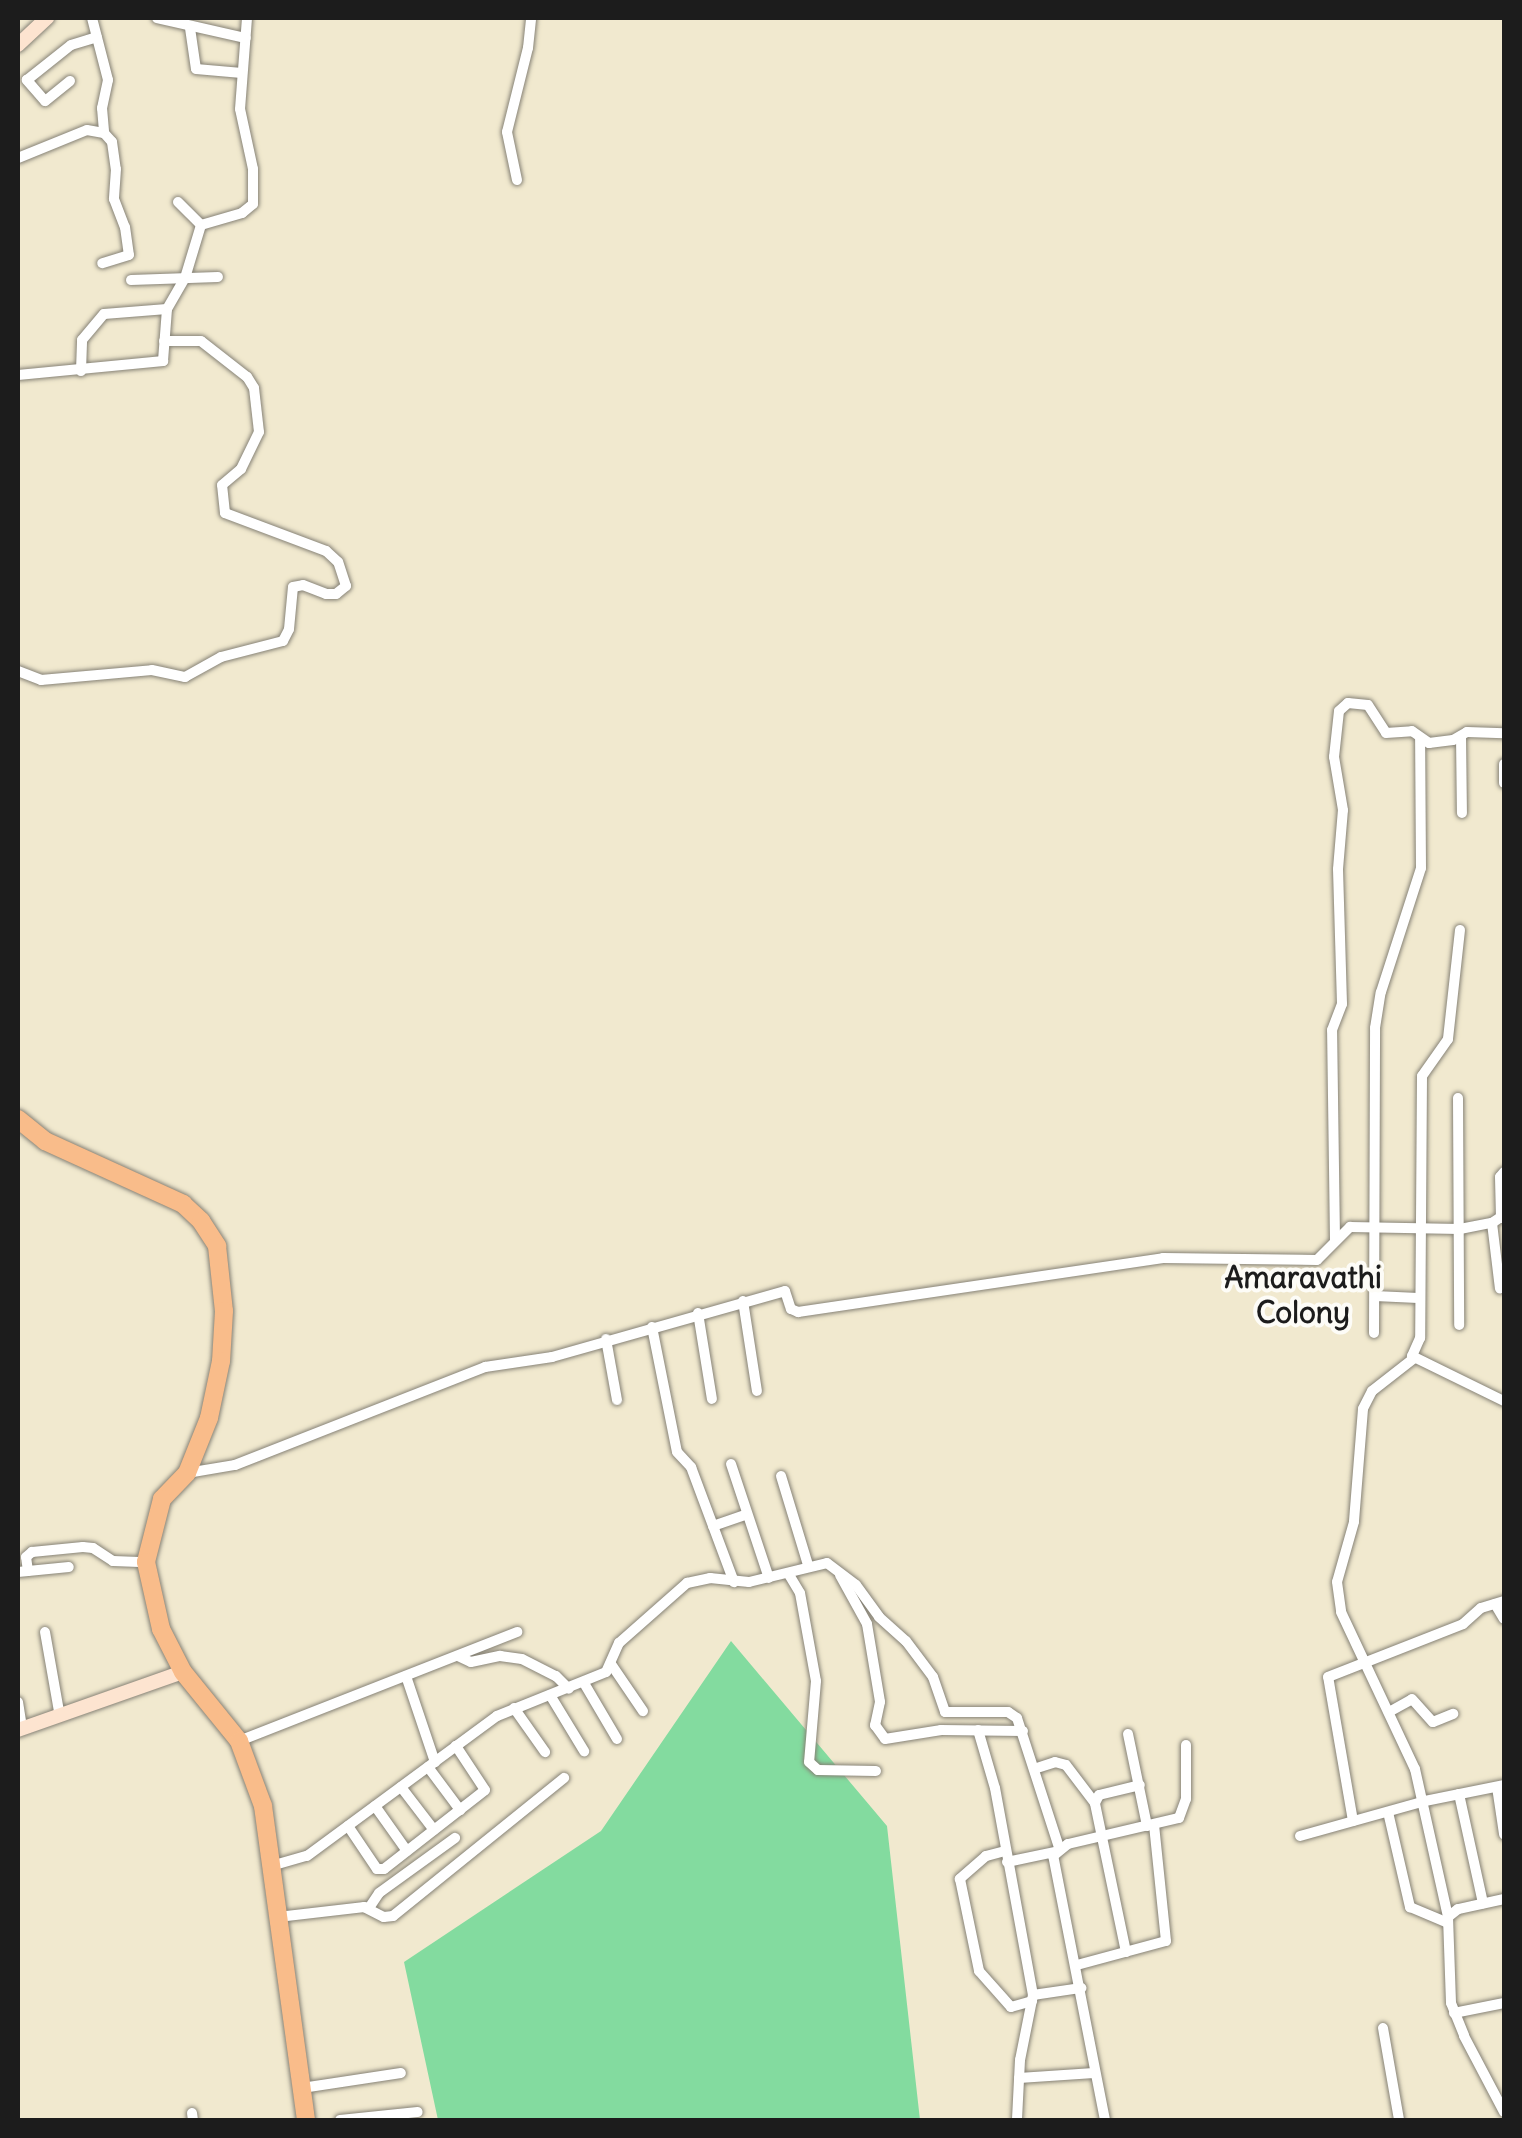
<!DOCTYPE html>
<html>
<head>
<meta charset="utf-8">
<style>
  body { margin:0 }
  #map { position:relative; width:1522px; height:2138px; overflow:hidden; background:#f1e9cf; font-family:Delius,sans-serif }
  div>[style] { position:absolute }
  .green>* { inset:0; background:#83db9f }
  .roads { filter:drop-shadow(0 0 2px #868276) drop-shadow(0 0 2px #868276) }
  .street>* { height:10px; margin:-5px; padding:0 5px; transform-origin:5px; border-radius:5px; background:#fff }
  .secondary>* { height:14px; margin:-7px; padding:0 7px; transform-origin:7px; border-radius:7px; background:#fde4d0 }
  .highway>* { height:18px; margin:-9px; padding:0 9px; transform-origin:9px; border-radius:9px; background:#f9bc8a }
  span { translate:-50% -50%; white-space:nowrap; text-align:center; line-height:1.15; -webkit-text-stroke:8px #fdfcf7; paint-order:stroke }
  .neighbourhood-label { font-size:30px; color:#1c1c1c; font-weight:700 }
  .frame { position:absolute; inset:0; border:20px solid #1c1c1c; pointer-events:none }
</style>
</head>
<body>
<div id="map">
  <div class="green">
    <div style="clip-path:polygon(731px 1641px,887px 1826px,920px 2120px,438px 2120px,404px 1962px,601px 1831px)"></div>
  </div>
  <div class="roads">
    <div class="street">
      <div style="left:92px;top:18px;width:64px;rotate:75.5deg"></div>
      <div style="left:108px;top:80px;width:29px;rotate:102deg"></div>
      <div style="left:102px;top:108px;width:25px;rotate:85deg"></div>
      <div style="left:157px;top:18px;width:91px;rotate:12.7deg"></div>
      <div style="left:190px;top:28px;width:41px;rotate:81.7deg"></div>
      <div style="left:196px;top:69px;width:46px;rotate:5deg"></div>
      <div style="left:70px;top:81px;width:32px;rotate:141deg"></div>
      <div style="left:45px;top:101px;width:28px;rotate:-131deg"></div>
      <div style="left:27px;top:80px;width:56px;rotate:-38.5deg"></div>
      <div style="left:71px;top:45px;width:27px;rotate:-17deg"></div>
      <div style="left:18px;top:158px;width:74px;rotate:-22.1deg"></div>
      <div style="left:87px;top:130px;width:17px;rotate:10deg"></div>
      <div style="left:104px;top:133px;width:12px;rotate:48deg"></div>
      <div style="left:112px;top:142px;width:27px;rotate:82deg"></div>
      <div style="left:116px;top:169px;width:30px;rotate:94deg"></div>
      <div style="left:114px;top:199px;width:30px;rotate:69deg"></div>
      <div style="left:125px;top:227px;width:28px;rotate:82deg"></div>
      <div style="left:129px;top:255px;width:28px;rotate:163deg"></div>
      <div style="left:517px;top:180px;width:49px;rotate:-101.8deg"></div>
      <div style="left:507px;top:132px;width:87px;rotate:-76deg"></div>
      <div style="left:528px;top:48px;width:30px;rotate:-84deg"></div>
      <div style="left:178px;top:202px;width:33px;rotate:45deg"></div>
      <div style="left:131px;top:280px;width:87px;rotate:-2deg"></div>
      <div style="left:81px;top:371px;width:31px;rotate:-88deg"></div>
      <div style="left:82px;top:340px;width:34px;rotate:-50deg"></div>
      <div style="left:104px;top:314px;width:63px;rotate:-4.5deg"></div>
      <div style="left:18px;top:375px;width:146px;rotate:-5.5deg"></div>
      <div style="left:163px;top:361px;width:52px;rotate:-85.6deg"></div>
      <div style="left:167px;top:309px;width:36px;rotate:-60deg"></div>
      <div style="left:185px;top:278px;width:55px;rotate:-73.2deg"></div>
      <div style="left:201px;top:225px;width:43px;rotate:-16.3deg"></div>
      <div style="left:242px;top:213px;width:14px;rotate:-39deg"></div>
      <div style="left:253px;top:204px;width:35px;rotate:-90deg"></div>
      <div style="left:253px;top:169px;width:61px;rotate:-102.2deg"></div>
      <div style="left:240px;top:109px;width:91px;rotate:-85.6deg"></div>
      <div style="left:18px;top:671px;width:25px;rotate:21deg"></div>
      <div style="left:41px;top:680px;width:111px;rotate:-5.1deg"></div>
      <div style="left:152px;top:670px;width:34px;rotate:12deg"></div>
      <div style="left:185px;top:677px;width:41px;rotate:-29.1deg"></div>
      <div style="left:221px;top:657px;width:64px;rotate:-14.5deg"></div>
      <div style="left:283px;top:641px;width:13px;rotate:-63deg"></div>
      <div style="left:289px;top:629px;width:42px;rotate:-84.6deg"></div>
      <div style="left:293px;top:587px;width:10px;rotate:-11deg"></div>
      <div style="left:303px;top:585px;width:25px;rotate:21deg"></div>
      <div style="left:326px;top:594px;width:10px"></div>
      <div style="left:336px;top:594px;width:13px;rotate:-39deg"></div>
      <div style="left:346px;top:586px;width:25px;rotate:-108deg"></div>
      <div style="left:338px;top:562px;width:16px;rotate:-137deg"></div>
      <div style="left:326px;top:551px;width:108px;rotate:-159.4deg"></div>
      <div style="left:225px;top:513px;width:28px;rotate:-96deg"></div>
      <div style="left:222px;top:485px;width:25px;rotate:-40deg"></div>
      <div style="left:241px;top:469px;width:41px;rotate:-64.1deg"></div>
      <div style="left:259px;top:432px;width:44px;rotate:-96.5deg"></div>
      <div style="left:254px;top:388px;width:13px;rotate:-122deg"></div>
      <div style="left:247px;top:377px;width:58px;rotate:-142deg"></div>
      <div style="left:201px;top:341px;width:37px;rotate:180deg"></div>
      <div style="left:1461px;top:736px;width:77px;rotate:89.3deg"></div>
      <div style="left:1504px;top:783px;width:19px;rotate:-90deg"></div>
      <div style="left:1460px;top:930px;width:110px;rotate:96.3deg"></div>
      <div style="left:1448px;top:1039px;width:45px;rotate:125.1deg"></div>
      <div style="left:1422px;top:1076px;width:262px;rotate:90.4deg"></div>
      <div style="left:1420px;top:1338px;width:20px;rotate:114deg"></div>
      <div style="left:1412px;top:1356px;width:102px;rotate:26.1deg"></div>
      <div style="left:1458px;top:1098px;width:227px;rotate:89.7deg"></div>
      <div style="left:1501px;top:1218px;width:41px;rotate:-91.4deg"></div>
      <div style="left:1500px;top:1177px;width:6px;rotate:-51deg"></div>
      <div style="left:1492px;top:1223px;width:66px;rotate:83.1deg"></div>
      <div style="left:1335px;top:1240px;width:210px;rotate:-90.8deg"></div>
      <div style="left:1332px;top:1030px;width:28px;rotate:-69deg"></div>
      <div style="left:1342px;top:1004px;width:135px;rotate:-91.7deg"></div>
      <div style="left:1338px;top:869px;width:59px;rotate:-85.2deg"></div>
      <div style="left:1343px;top:810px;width:54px;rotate:-99.6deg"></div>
      <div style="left:1334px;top:757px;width:46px;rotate:-83.8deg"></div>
      <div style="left:1339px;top:711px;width:12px;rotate:-42deg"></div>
      <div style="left:1348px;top:703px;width:20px;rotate:6deg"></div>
      <div style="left:1368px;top:705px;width:33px;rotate:57deg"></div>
      <div style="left:1386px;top:733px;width:26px;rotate:-4deg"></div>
      <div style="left:1412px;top:731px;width:21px;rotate:35deg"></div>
      <div style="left:1429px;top:743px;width:24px;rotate:-7deg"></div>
      <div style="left:1453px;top:740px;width:16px;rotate:-30deg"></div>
      <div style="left:1467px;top:732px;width:37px;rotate:2deg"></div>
      <div style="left:1375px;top:1296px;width:43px;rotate:2.7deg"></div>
      <div style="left:743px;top:1301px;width:91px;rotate:81.2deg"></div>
      <div style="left:698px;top:1313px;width:87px;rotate:80.8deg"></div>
      <div style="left:652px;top:1327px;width:127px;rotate:78.7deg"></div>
      <div style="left:677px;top:1452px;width:21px;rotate:47deg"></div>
      <div style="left:691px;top:1467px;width:123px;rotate:69.5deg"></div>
      <div style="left:1374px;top:1333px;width:305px;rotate:-89.8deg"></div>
      <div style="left:1375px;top:1028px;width:36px;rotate:-81deg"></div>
      <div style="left:1381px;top:992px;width:130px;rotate:-72.1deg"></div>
      <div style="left:1421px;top:868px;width:130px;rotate:-90.4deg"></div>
      <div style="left:606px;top:1339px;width:62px;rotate:79.8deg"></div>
      <div style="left:1413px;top:1359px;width:52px;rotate:142deg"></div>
      <div style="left:1372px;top:1391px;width:20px;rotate:117deg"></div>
      <div style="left:1363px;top:1409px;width:113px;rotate:94.6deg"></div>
      <div style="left:1354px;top:1522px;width:62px;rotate:105.8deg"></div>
      <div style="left:1337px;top:1582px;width:30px;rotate:82deg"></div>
      <div style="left:1341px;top:1612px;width:174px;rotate:64.8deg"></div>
      <div style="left:1415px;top:1769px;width:152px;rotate:77.4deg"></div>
      <div style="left:731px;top:1464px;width:120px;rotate:71.6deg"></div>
      <div style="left:187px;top:1473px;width:49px;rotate:-9.5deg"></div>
      <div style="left:235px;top:1465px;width:269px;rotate:-21.4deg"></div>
      <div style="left:485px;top:1367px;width:68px;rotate:-8.5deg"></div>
      <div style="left:552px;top:1357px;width:242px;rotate:-15.8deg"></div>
      <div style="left:785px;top:1291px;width:19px;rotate:72deg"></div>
      <div style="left:791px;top:1309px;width:8px;rotate:23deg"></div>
      <div style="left:798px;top:1312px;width:369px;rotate:-8.4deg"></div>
      <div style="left:1163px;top:1258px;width:154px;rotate:0.7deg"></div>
      <div style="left:1317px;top:1260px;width:47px;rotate:-45deg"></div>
      <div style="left:1350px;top:1227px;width:110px;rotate:1deg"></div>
      <div style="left:1460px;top:1229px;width:33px;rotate:-11deg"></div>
      <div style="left:1492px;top:1223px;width:14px;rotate:-34deg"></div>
      <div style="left:781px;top:1476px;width:93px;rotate:73.1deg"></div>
      <div style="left:713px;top:1526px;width:36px;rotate:-19deg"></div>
      <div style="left:28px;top:1571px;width:14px;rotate:-98deg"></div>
      <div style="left:26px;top:1557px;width:8px;rotate:-40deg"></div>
      <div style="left:32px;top:1552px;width:51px;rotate:-5.6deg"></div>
      <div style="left:83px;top:1547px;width:10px;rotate:6deg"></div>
      <div style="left:93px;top:1548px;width:24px;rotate:33deg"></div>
      <div style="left:113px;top:1561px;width:33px;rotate:2deg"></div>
      <div style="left:18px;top:1572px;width:51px;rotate:-5.6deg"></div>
      <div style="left:788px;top:1573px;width:23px;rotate:59deg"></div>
      <div style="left:800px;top:1593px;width:89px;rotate:79.7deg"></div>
      <div style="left:816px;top:1681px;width:81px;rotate:94.9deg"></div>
      <div style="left:809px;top:1762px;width:12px;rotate:42deg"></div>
      <div style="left:818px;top:1770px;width:58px;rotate:1deg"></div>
      <div style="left:840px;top:1575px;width:56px;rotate:61.1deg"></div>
      <div style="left:867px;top:1624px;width:79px;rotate:80.5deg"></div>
      <div style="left:880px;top:1702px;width:24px;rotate:102deg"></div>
      <div style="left:875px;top:1725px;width:17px;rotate:54deg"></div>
      <div style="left:885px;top:1739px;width:57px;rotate:-9.1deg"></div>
      <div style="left:941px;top:1730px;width:82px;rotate:0.7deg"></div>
      <div style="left:1495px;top:1604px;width:17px;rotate:59deg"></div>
      <div style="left:45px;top:1632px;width:86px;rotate:80deg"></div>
      <div style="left:458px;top:1656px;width:14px;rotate:25deg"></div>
      <div style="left:471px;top:1662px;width:30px;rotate:-12deg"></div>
      <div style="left:500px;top:1656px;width:22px;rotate:8deg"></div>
      <div style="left:522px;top:1659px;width:38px;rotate:27deg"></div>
      <div style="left:556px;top:1676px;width:18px;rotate:45deg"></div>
      <div style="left:611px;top:1664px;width:57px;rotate:55.8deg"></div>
      <div style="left:406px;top:1676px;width:91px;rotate:71.4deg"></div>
      <div style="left:584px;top:1683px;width:65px;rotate:59.5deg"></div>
      <div style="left:550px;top:1695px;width:66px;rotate:58.7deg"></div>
      <div style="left:18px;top:1702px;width:26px;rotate:81deg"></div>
      <div style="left:514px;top:1708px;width:54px;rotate:54.8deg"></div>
      <div style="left:1389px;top:1712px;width:26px;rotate:-29deg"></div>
      <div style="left:1412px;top:1699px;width:31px;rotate:48deg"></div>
      <div style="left:1433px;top:1722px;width:22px;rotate:-22deg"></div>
      <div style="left:978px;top:1730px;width:60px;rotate:73.7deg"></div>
      <div style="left:995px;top:1788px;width:210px;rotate:79.6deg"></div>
      <div style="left:1033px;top:1995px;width:66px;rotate:101.3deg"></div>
      <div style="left:1020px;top:2060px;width:60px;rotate:92.9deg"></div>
      <div style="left:1128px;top:1734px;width:94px;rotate:78.3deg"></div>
      <div style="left:239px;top:1741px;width:299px;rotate:-21.4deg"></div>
      <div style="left:428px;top:1767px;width:54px;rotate:53.3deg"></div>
      <div style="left:1037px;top:1768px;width:19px;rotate:-18deg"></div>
      <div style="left:1055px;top:1762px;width:11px;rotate:15deg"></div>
      <div style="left:1066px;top:1765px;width:48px;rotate:52.7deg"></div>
      <div style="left:401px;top:1787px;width:54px;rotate:52.5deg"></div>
      <div style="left:1497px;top:1787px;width:48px;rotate:81.5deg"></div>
      <div style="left:1459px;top:1794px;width:112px;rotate:77.6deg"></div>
      <div style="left:375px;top:1806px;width:55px;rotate:54.6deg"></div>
      <div style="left:1388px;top:1812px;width:98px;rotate:77deg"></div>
      <div style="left:1410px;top:1907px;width:41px;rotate:22.8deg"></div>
      <div style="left:1353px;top:1821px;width:146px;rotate:-99.8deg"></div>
      <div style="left:1328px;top:1677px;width:145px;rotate:-21.4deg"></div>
      <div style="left:1463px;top:1624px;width:24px;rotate:-42deg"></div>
      <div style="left:1481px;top:1608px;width:24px;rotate:-17deg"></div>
      <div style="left:348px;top:1826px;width:52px;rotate:56deg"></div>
      <div style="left:377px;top:1869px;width:7px"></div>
      <div style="left:384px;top:1869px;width:128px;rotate:-38deg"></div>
      <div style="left:485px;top:1790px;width:53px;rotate:-123.4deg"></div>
      <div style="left:1300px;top:1836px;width:130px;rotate:-15.6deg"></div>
      <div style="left:1425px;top:1801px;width:81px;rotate:-11.4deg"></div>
      <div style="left:1005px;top:1851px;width:20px;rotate:165deg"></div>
      <div style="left:986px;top:1856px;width:35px;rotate:139deg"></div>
      <div style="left:960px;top:1879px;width:94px;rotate:78.3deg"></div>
      <div style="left:979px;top:1971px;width:48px;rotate:48.4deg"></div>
      <div style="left:1011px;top:2007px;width:22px;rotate:-16deg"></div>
      <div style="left:1007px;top:1862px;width:48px;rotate:-12deg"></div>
      <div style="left:271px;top:1866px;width:37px;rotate:-16deg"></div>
      <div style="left:307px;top:1856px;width:236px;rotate:-36.4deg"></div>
      <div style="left:497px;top:1716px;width:118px;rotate:-22deg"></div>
      <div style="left:606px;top:1672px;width:32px;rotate:-66deg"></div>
      <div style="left:619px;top:1643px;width:91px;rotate:-41.4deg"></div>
      <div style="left:687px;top:1583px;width:24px;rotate:-12deg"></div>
      <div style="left:710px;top:1578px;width:39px;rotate:6deg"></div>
      <div style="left:749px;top:1582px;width:80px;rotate:-13.7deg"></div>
      <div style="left:827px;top:1563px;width:36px;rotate:37deg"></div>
      <div style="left:856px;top:1585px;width:39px;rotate:54deg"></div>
      <div style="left:879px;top:1617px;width:36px;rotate:42deg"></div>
      <div style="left:906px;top:1641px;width:45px;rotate:53.1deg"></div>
      <div style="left:933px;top:1677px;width:37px;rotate:71deg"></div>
      <div style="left:945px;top:1712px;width:63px"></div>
      <div style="left:1008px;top:1712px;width:11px;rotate:34deg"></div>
      <div style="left:1017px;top:1718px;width:136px;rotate:72deg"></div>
      <div style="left:1504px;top:1899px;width:47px;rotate:167.7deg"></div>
      <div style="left:1458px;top:1909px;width:13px;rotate:141deg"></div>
      <div style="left:1448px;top:1917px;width:86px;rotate:88deg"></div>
      <div style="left:1451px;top:2003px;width:35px;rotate:68deg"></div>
      <div style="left:1464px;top:2036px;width:86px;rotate:62.2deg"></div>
      <div style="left:369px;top:1908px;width:18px;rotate:-56deg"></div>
      <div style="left:379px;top:1893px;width:94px;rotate:-35.9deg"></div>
      <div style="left:278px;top:1917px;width:87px;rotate:-6.6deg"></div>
      <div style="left:364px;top:1907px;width:22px;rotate:27deg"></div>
      <div style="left:384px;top:1917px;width:9px;rotate:-6deg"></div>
      <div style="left:393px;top:1916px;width:220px;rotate:-38.9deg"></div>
      <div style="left:1126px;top:1952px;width:152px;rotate:-101.8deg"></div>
      <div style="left:1095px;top:1803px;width:9px;rotate:-63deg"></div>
      <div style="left:1099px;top:1795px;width:42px;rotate:-13.7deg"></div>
      <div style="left:1077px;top:1965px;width:92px;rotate:-15.1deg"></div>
      <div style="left:1166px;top:1941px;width:117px;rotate:-95.9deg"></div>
      <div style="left:1033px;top:1995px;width:49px;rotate:-8.3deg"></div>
      <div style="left:1454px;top:2013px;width:51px;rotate:-11.3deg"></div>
      <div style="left:1383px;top:2028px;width:93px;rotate:80.1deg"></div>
      <div style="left:1019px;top:2078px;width:75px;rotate:-3.8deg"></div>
      <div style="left:302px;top:2088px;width:100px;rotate:-8.6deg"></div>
      <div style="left:192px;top:2113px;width:7px;rotate:82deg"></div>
      <div style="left:340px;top:2120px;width:78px;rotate:-5.9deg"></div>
      <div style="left:1105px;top:2120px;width:269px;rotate:-101.1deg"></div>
      <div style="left:1053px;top:1856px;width:19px;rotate:-39deg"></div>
      <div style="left:1068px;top:1844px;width:114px;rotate:-13.2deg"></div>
      <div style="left:1179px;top:1818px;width:20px;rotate:-70deg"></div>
      <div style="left:1186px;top:1799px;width:54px;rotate:-90deg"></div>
    </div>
    <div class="secondary">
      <div style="left:18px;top:45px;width:40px;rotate:-43deg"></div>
      <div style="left:18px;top:1730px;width:175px;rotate:-19.4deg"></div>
    </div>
    <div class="highway">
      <div style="left:18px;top:1119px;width:35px;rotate:39deg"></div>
      <div style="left:45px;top:1141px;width:152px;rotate:24.5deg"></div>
      <div style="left:183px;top:1204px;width:25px;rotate:43deg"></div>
      <div style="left:201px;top:1221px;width:30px;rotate:57deg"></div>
      <div style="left:217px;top:1246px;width:65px;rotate:83.9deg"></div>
      <div style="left:224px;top:1311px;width:50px;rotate:93.4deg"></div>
      <div style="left:221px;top:1361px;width:58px;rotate:101.9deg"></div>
      <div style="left:209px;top:1418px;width:59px;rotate:111.8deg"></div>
      <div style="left:187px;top:1473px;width:36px;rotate:134deg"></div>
      <div style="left:162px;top:1499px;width:65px;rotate:104.3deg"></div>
      <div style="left:146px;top:1562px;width:69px;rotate:77.4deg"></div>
      <div style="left:161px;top:1629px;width:48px;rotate:62.9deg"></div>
      <div style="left:183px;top:1672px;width:89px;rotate:50.9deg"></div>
      <div style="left:239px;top:1741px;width:69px;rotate:69.7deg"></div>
      <div style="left:263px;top:1806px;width:317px;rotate:82.2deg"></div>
    </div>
  </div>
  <div class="neighbourhood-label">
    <span style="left:1303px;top:1294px">Amaravathi<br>Colony</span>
  </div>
  <div class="frame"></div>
</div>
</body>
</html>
